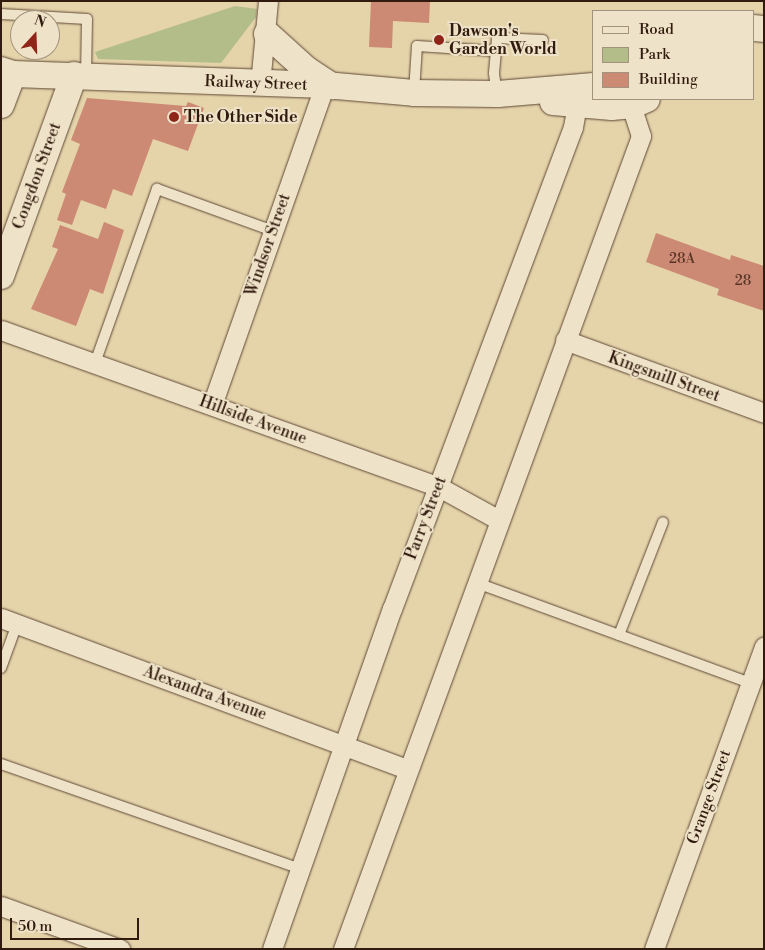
<!DOCTYPE html>
<html>
<head>
<meta charset="utf-8">
<style>
  body { margin:0 }
  #map { position:relative; width:765px; height:950px; overflow:hidden; background:#e5d3aa; font-family:"Libre Bodoni",serif }
  div>[style] { position:absolute }
  .green>* { inset:0; background:#b3bd8a }
  .building>* { inset:0; background:#cc8973 }
  .roads { filter:drop-shadow(0 0 1px #5e4935) drop-shadow(0 0 1px #5e4935) }
  .lane>* { height:10px; margin:-5px; padding:0 5px; transform-origin:5px; border-radius:5px; background:#eee2c8 }
  .street>* { height:19px; margin:-9.5px; padding:0 9.5px; transform-origin:9.5px; border-radius:9.5px; background:#eee2c8 }
  .secondary>* { height:26px; margin:-13px; padding:0 13px; transform-origin:13px; border-radius:13px; background:#eee2c8 }
  .dots>* { width:14px; height:14px; translate:-50% -50%; box-sizing:border-box; border:2px solid #eee2c8; border-radius:50% }
  span { translate:-50% -50%; white-space:nowrap; text-align:center; line-height:1.15; -webkit-text-stroke:4px #eee2c8; paint-order:stroke }
  .number-label { font-size:14px; color:#583627 }
  .number-label span { -webkit-text-stroke-width:0 }
  .poi-label { font-size:16px; color:#311b0e; font-weight:700 }
  .left { translate:0 -50%; text-align:left }
  .street-label { font-size:16px; color:#311b0e }
  .frame { position:absolute; inset:0; border:2px solid #311b0e; pointer-events:none }
  .legend { position:absolute; left:592px; top:10px; width:162px; height:90px; box-sizing:border-box; background:#eee2c8; border:1px solid #a2927e; margin:0; padding:6px 9px; list-style:none; font-size:15px; color:#311b0e }
  .legend li { display:flex; align-items:center; gap:10px; height:25px }
  .legend b { width:25px; border:1px solid #a2927e }
  .north { position:absolute; left:10px; top:10px; width:50px; height:50px; box-sizing:border-box; background:#eee2c8; border:1px solid #a2927e; border-radius:50%; rotate:20deg; font-size:14px; font-weight:700; line-height:20px; text-align:center; color:#311b0e }
  .north::after { content:''; display:block; margin:auto; width:18px; height:22px; background:#8f2418; clip-path:polygon(50% 0,100% 100%,50% 72%,0 100%) }
  .scale { position:absolute; left:10px; top:918px; width:129px; height:22px; box-sizing:border-box; border:2px solid #311b0e; border-top:0; padding-left:6px; font-size:15px; line-height:18px; white-space:nowrap; color:#311b0e; -webkit-text-stroke:4px #eee2c8; paint-order:stroke }
</style>
</head>
<body>
<div id="map">
  <div class="green">
    <div style="clip-path:polygon(235px 6px,257px 9px,256px 17px,221px 63px,98px 59px,95px 52px)"></div>
  </div>
  <div class="building">
    <div style="clip-path:polygon(371px 1px,430px 1px,429px 23px,393px 21px,392px 48px,369px 47px)"></div>
    <div style="clip-path:polygon(87px 98px,186px 106px,188px 102px,204px 108px,188px 151px,153px 139px,132px 196px,113px 189px,106px 209px,81px 200px,72px 225px,57px 220px,66px 194px,62px 192px,80px 144px,71px 140px)"></div>
    <div style="clip-path:polygon(104px 222px,124px 230px,103px 294px,90px 289px,76px 326px,31px 309px,58px 249px,52px 247px,60px 225px,98px 239px)"></div>
    <div style="clip-path:polygon(656px 233px,730px 260px,731px 255px,764px 266px,764px 311px,717px 295px,719px 289px,646px 262px)"></div>
  </div>
  <div class="roads">
    <div class="lane">
      <div style="left:1px;top:14px;width:86px;rotate:3.3deg"></div>
      <div style="left:87px;top:19px;width:57px;rotate:91deg"></div>
      <div style="left:414px;top:92px;width:46px;rotate:-86.3deg"></div>
      <div style="left:417px;top:46px;width:78px;rotate:3.7deg"></div>
      <div style="left:497px;top:93px;width:20px;rotate:-99deg"></div>
      <div style="left:494px;top:73px;width:35px;rotate:-85deg"></div>
      <div style="left:497px;top:38px;width:46px;rotate:2.5deg"></div>
      <div style="left:95px;top:363px;width:185px;rotate:-70.4deg"></div>
      <div style="left:157px;top:189px;width:123px;rotate:19.9deg"></div>
      <div style="left:477px;top:583px;width:291px;rotate:20.1deg"></div>
      <div style="left:619px;top:635px;width:121px;rotate:-68.7deg"></div>
      <div style="left:1px;top:668px;width:47px;rotate:-70deg"></div>
      <div style="left:1px;top:764px;width:318px;rotate:19.3deg"></div>
    </div>
    <div class="street">
      <div style="left:260px;top:84px;width:83px;rotate:-84.5deg"></div>
      <div style="left:1px;top:330px;width:465px;rotate:19.7deg"></div>
      <div style="left:439px;top:487px;width:68px;rotate:28.8deg"></div>
      <div style="left:565px;top:340px;width:212px;rotate:20.1deg"></div>
      <div style="left:212px;top:405px;width:339px;rotate:-70.6deg"></div>
      <div style="left:1px;top:618px;width:434px;rotate:20.4deg"></div>
      <div style="left:1px;top:906px;width:127px;rotate:19.9deg"></div>
      <div style="left:272px;top:949px;width:361px;rotate:-70.6deg"></div>
      <div style="left:392px;top:609px;width:515px;rotate:-69.42deg"></div>
      <div style="left:573px;top:127px;width:36px;rotate:-80deg"></div>
      <div style="left:343px;top:949px;width:866px;rotate:-69.87deg"></div>
      <div style="left:641px;top:136px;width:39px;rotate:-108deg"></div>
      <div style="left:654px;top:949px;width:322px;rotate:-70deg"></div>
    </div>
    <div class="secondary">
      <div style="left:754px;top:28px;width:10px;rotate:6deg"></div>
      <div style="left:267px;top:34px;width:54px;rotate:42deg"></div>
      <div style="left:307px;top:70px;width:30px;rotate:33deg"></div>
      <div style="left:1px;top:70px;width:13px;rotate:18deg"></div>
      <div style="left:13px;top:74px;width:312px;rotate:2deg"></div>
      <div style="left:325px;top:85px;width:89px;rotate:5.1deg"></div>
      <div style="left:414px;top:93px;width:84px;rotate:0.7deg"></div>
      <div style="left:498px;top:94px;width:96px;rotate:-4.8deg"></div>
      <div style="left:553px;top:102px;width:59px;rotate:4.8deg"></div>
      <div style="left:612px;top:107px;width:21px;rotate:-5deg"></div>
      <div style="left:633px;top:105px;width:15px;rotate:-23deg"></div>
      <div style="left:1px;top:105px;width:33px;rotate:-69deg"></div>
      <div style="left:1px;top:276px;width:214px;rotate:-70deg"></div>
    </div>
  </div>
  <div class="dots">
    <div style="left:439px;top:40px;background:#8f2418"></div>
    <div style="left:174px;top:117px;background:#8f2418"></div>
  </div>
  <div class="number-label">
    <span style="left:682px;top:259px">28A</span>
    <span style="left:743px;top:281px">28</span>
  </div>
  <div class="poi-label">
    <span class="left" style="left:449px;top:40px">Dawson's<br>Garden World</span>
    <span class="left" style="left:184px;top:117px">The Other Side</span>
  </div>
  <div class="street-label">
    <span style="left:256px;top:83px;rotate:2deg">Railway Street</span>
    <span style="left:37px;top:176px;rotate:-70deg">Congdon Street</span>
    <span style="left:268px;top:245px;rotate:-71deg">Windsor Street</span>
    <span style="left:664px;top:377px;rotate:20deg">Kingsmill Street</span>
    <span style="left:253px;top:420px;rotate:20deg">Hillside Avenue</span>
    <span style="left:426px;top:518px;rotate:-69deg">Parry Street</span>
    <span style="left:205px;top:693px;rotate:20deg">Alexandra Avenue</span>
    <span style="left:709px;top:797px;rotate:-70deg">Grange Street</span>
  </div>
  <div class="frame"></div>
  <ul class="legend">
  <li><b style="height:6px;background:#eee2c8"></b>Road</li>
  <li><b style="height:14px;background:#b3bd8a"></b>Park</li>
  <li><b style="height:14px;background:#cc8973"></b>Building</li>
  </ul>
  <div class="north">N</div>
  <div class="scale">50 m</div>
</div>
</body>
</html>
